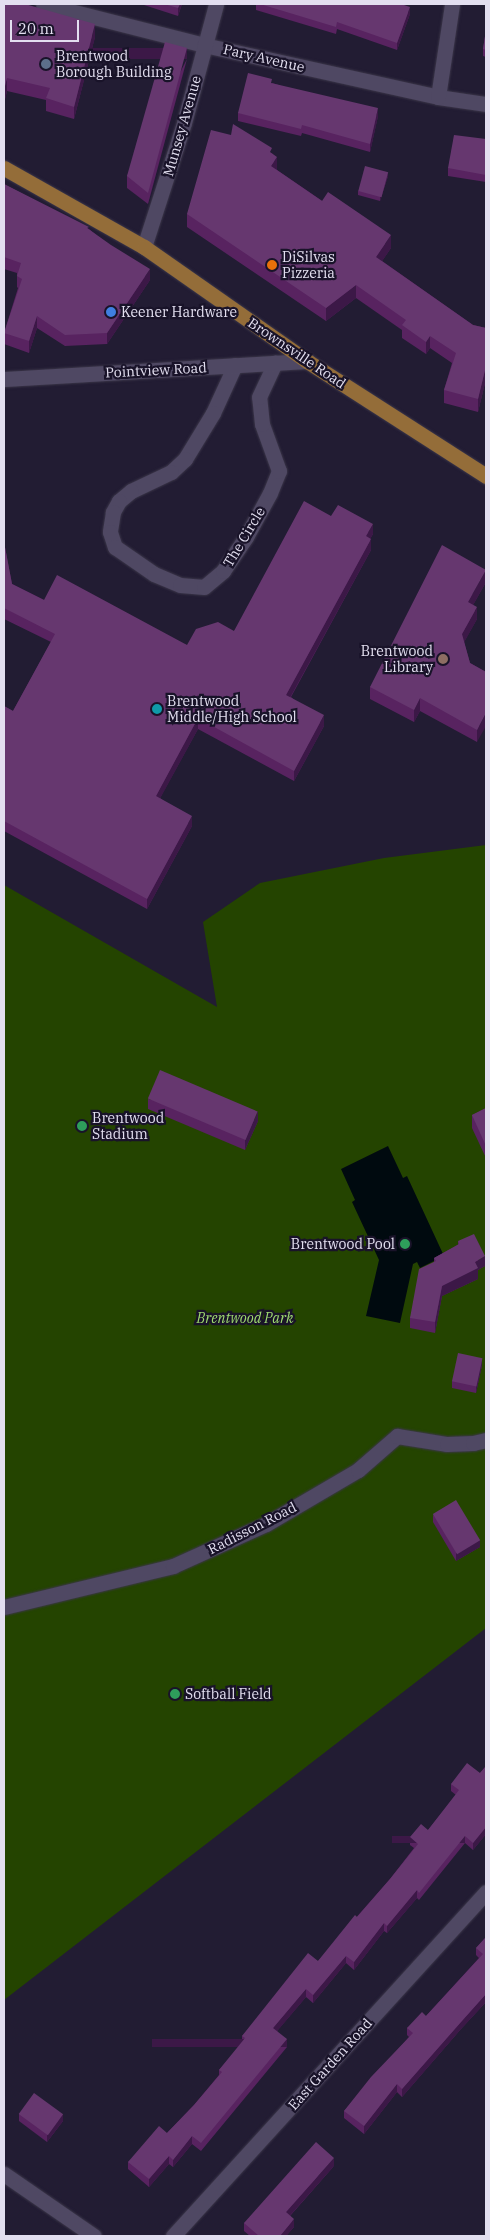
<!DOCTYPE html>
<html>
<head>
<meta charset="utf-8">
<style>
  body { margin:0 }
  #map { position:relative; width:490px; height:2240px; overflow:hidden; background:#221c33; font-family:"IBM Plex Serif",serif }
  div>[style] { position:absolute }
  .green>* { inset:0; background:#244400 }
  .water>* { inset:0; background:#000a0f }
  .roads { filter:drop-shadow(0 0 1px #3b3649) drop-shadow(0 0 1px #3b3649) }
  .minor>* { height:15px; margin:-7.5px; padding:0 7.5px; transform-origin:7.5px; border-radius:7.5px; background:#4f4863 }
  .major>* { height:15px; margin:-7.5px; padding:0 7.5px; transform-origin:7.5px; border-radius:7.5px; background:#946d39 }
  .wall>* { inset:0; background:#582360 }
  .shaded-wall>* { inset:0; background:#3c1847; transform-origin:0 0 }
  .building>* { inset:0; background:#66376f; transform-origin:0 0 }
  .dots>* { width:14px; height:14px; translate:-50% -50%; box-sizing:border-box; border:2px solid #191329; border-radius:50% }
  span { translate:-50% -50%; white-space:nowrap; text-align:center; line-height:1.15; -webkit-text-stroke:4.5px #191329; paint-order:stroke }
  .poi-label { font-size:14px; color:#e3dff0 }
  .left { translate:0 -50%; text-align:left }
  .right { translate:-100% -50%; text-align:right }
  .street-label { font-size:14px; color:#e3dff0 }
  .park-label { font-size:14px; color:#9fdb71; font-style:italic }
  .frame { position:absolute; inset:0; border:5px solid #e3dff0; pointer-events:none }
  .scale { position:absolute; left:10px; top:20px; width:69px; height:22px; box-sizing:border-box; border:2px solid #e3dff0; border-top:0; padding-left:6px; font-size:15px; line-height:18px; white-space:nowrap; color:#e3dff0; -webkit-text-stroke:4px #191329; paint-order:stroke }
</style>
</head>
<body>
<div id="map">
  <div class="green">
    <div style="clip-path:polygon(486px 845px,486px 1628px,4px 2000px,4px 885px,217px 1007px,203px 922px,260px 883px,384px 858px)"></div>
  </div>
  <div class="water">
    <div style="clip-path:polygon(388px 1146px,403px 1178px,407px 1176px,444px 1256px,420px 1268px,417px 1262px,413px 1264px,400px 1323px,366px 1316px,379px 1260px,352px 1202px,355px 1200px,341px 1169px)"></div>
  </div>
  <div class="roads">
    <div class="minor">
      <div style="left:43px;top:4px;width:166px;rotate:14.3deg"></div>
      <div style="left:204px;top:45px;width:240px;rotate:12.5deg"></div>
      <div style="left:438px;top:97px;width:49px;rotate:8.3deg"></div>
      <div style="left:438px;top:97px;width:94px;rotate:-81.4deg"></div>
      <div style="left:144px;top:247px;width:130px;rotate:-72.1deg"></div>
      <div style="left:184px;top:123px;width:123px;rotate:-74.9deg"></div>
      <div style="left:235px;top:365px;width:53px;rotate:114.6deg"></div>
      <div style="left:213px;top:413px;width:54px;rotate:121.3deg"></div>
      <div style="left:185px;top:459px;width:19px;rotate:137deg"></div>
      <div style="left:171px;top:472px;width:44px;rotate:154.6deg"></div>
      <div style="left:131px;top:491px;width:16px;rotate:140deg"></div>
      <div style="left:119px;top:501px;width:13px;rotate:119deg"></div>
      <div style="left:113px;top:512px;width:20px;rotate:99deg"></div>
      <div style="left:110px;top:532px;width:16px;rotate:72deg"></div>
      <div style="left:115px;top:547px;width:47px;rotate:34.7deg"></div>
      <div style="left:154px;top:574px;width:28px;rotate:23deg"></div>
      <div style="left:180px;top:585px;width:24px;rotate:5deg"></div>
      <div style="left:204px;top:587px;width:25px;rotate:-40deg"></div>
      <div style="left:223px;top:571px;width:41px;rotate:-55.9deg"></div>
      <div style="left:246px;top:537px;width:50px;rotate:-61.4deg"></div>
      <div style="left:270px;top:493px;width:24px;rotate:-68deg"></div>
      <div style="left:279px;top:471px;width:50px;rotate:-109.9deg"></div>
      <div style="left:262px;top:424px;width:27px;rotate:-96deg"></div>
      <div style="left:259px;top:397px;width:38px;rotate:-65deg"></div>
      <div style="left:4px;top:379px;width:304px;rotate:-3.4deg"></div>
      <div style="left:4px;top:1607px;width:174px;rotate:-13.6deg"></div>
      <div style="left:173px;top:1566px;width:102px;rotate:-24.3deg"></div>
      <div style="left:266px;top:1524px;width:107px;rotate:-30.4deg"></div>
      <div style="left:358px;top:1470px;width:52px;rotate:-41.1deg"></div>
      <div style="left:397px;top:1436px;width:51px;rotate:9.1deg"></div>
      <div style="left:447px;top:1444px;width:26px;rotate:-2deg"></div>
      <div style="left:473px;top:1443px;width:13px;rotate:-13deg"></div>
      <div style="left:4px;top:2174px;width:109px;rotate:34.6deg"></div>
      <div style="left:173px;top:2236px;width:465px;rotate:-47.7deg"></div>
    </div>
    <div class="major">
      <div style="left:4px;top:168px;width:161px;rotate:29.4deg"></div>
      <div style="left:144px;top:247px;width:199px;rotate:35deg"></div>
      <div style="left:307px;top:361px;width:213px;rotate:32.7deg"></div>
    </div>
  </div>
  <div class="wall">
    <div style="clip-path:polygon(4px 4px,95px 37px,74px 119px,46px 111px,46px 100px,7px 91px,4px 103px)"></div>
    <div style="clip-path:polygon(144px 4px,182px 4px,178px 16px,144px 5px)"></div>
    <div style="clip-path:polygon(256px 4px,401px 4px,410px 14px,397px 50px,337px 29px,336px 34px,256px 10px)"></div>
    <div style="clip-path:polygon(486px 30px,486px 57px,483px 56px,483px 49px)"></div>
    <div style="clip-path:polygon(187px 59px,148px 204px,127px 188px,127px 176px)"></div>
    <div style="clip-path:polygon(272px 83px,378px 116px,370px 152px,302px 133px,301px 136px,238px 121px,238px 113px)"></div>
    <div style="clip-path:polygon(486px 139px,486px 182px,448px 176px,448px 168px)"></div>
    <div style="clip-path:polygon(272px 153px,277px 169px,277px 170px,391px 248px,382px 261px,473px 325px,486px 328px,486px 379px,478px 412px,444px 403px,444px 390px,452px 363px,430px 348px,426px 354px,402px 338px,402px 330px,356px 298px,326px 321px,187px 227px,187px 214px)"></div>
    <div style="clip-path:polygon(388px 176px,380px 201px,358px 195px,358px 191px)"></div>
    <div style="clip-path:polygon(4px 184px,89px 229px,150px 280px,107px 344px,65px 346px,37px 328px,29px 353px,4px 344px,4px 333px,18px 288px,17px 287px,17px 273px,4px 269px)"></div>
    <div style="clip-path:polygon(331px 516px,373px 534px,370px 539px,371px 550px,291px 697px,324px 726px,294px 781px,198px 729px,160px 798px,192px 826px,147px 909px,4px 831px,4px 706px,13px 711px,51px 642px,4px 619px,4px 542px,12px 584px,44px 600px,187px 645px,234px 631px)"></div>
    <div style="clip-path:polygon(486px 582px,473px 605px,477px 619px,464px 642px,470px 663px,486px 672px,477px 742px,420px 711px,414px 722px,370px 699px,370px 687px)"></div>
    <div style="clip-path:polygon(148px 1099px,258px 1121px,245px 1150px,148px 1109px)"></div>
    <div style="clip-path:polygon(486px 1108px,486px 1158px,472px 1128px,472px 1115px)"></div>
    <div style="clip-path:polygon(458px 1241px,485px 1266px,478px 1270px,478px 1279px,442px 1296px,435px 1333px,410px 1328px,410px 1318px,434px 1262px,434px 1258px,458px 1245px)"></div>
    <div style="clip-path:polygon(482px 1365px,476px 1393px,452px 1388px,452px 1381px)"></div>
    <div style="clip-path:polygon(433px 1515px,480px 1547px,456px 1561px,433px 1522px)"></div>
    <div style="clip-path:polygon(486px 1766px,486px 1834px,473px 1850px,465px 1843px,419px 1900px,417px 1898px,387px 1933px,384px 1931px,354px 1970px,346px 1963px,313px 2003px,306px 1997px,277px 2031px,287px 2047px,201px 2151px,192px 2144px,173px 2167px,169px 2164px,149px 2187px,128px 2169px,128px 2162px,167px 2133px,194px 2105px,219px 2075px,219px 2070px,242px 2043px,242px 2036px,318px 1961px,390px 1879px,414px 1848px,410px 1845px,410px 1837px,428px 1830px,456px 1795px,451px 1791px,451px 1784px,480px 1773px)"></div>
    <div style="clip-path:polygon(486px 1937px,486px 2002px,461px 2029px,402px 2097px,397px 2092px,364px 2134px,344px 2118px,344px 2111px,409px 2037px,407px 2035px,407px 2028px,426px 2016px,479px 1958px,476px 1955px,476px 1948px)"></div>
    <div style="clip-path:polygon(19px 2114px,63px 2121px,47px 2142px,19px 2121px)"></div>
    <div style="clip-path:polygon(334px 2166px,290px 2216px,294px 2227px,286px 2236px,250px 2236px,244px 2231px,244px 2223px)"></div>
  </div>
  <div class="shaded-wall">
    <div style="clip-path:polygon(180px 4px,182px 4px,178px 16px,178px 8px)"></div>
    <div style="clip-path:polygon(410px 7px,410px 14px,397px 50px,397px 43px)"></div>
    <div style="clip-path:polygon(95px 24px,95px 37px,74px 119px,74px 107px)"></div>
    <div style="left:187px;top:48px;width:11px;height:150px;rotate:90deg"></div>
    <div style="clip-path:polygon(7px 78px,7px 91px,4px 103px,4px 90px)"></div>
    <div style="clip-path:polygon(378px 108px,378px 116px,370px 152px,370px 144px)"></div>
    <div style="clip-path:polygon(277px 157px,277px 169px,271px 179px,271px 166px)"></div>
    <div style="clip-path:polygon(388px 172px,388px 176px,380px 201px,380px 197px)"></div>
    <div style="clip-path:polygon(391px 235px,391px 248px,376px 270px,376px 257px)"></div>
    <div style="clip-path:polygon(150px 269px,150px 280px,107px 344px,107px 333px)"></div>
    <div style="clip-path:polygon(356px 285px,356px 298px,326px 321px,326px 308px)"></div>
    <div style="clip-path:polygon(37px 316px,37px 328px,29px 353px,29px 341px)"></div>
    <div style="clip-path:polygon(430px 336px,430px 348px,426px 354px,426px 342px)"></div>
    <div style="clip-path:polygon(486px 366px,486px 379px,478px 412px,478px 399px)"></div>
    <div style="clip-path:polygon(373px 524px,373px 534px,366px 547px,366px 536px)"></div>
    <div style="clip-path:polygon(371px 539px,371px 550px,286px 705px,286px 695px)"></div>
    <div style="clip-path:polygon(486px 570px,486px 582px,468px 614px,468px 602px)"></div>
    <div style="clip-path:polygon(477px 607px,477px 619px,462px 646px,462px 634px)"></div>
    <div style="clip-path:polygon(420px 698px,420px 711px,414px 722px,414px 710px)"></div>
    <div style="clip-path:polygon(486px 713px,486px 726px,477px 742px,477px 730px)"></div>
    <div style="clip-path:polygon(324px 715px,324px 726px,294px 781px,294px 771px)"></div>
    <div style="clip-path:polygon(198px 718px,198px 729px,156px 806px,156px 796px)"></div>
    <div style="clip-path:polygon(192px 816px,192px 826px,147px 909px,147px 899px)"></div>
    <div style="clip-path:polygon(258px 1111px,258px 1121px,245px 1150px,245px 1140px)"></div>
    <div style="clip-path:polygon(485px 1256px,485px 1266px,478px 1270px,478px 1279px,442px 1296px,435px 1333px,435px 1322px,442px 1286px,475px 1262px)"></div>
    <div style="clip-path:polygon(482px 1358px,482px 1365px,476px 1393px,476px 1386px)"></div>
    <div style="clip-path:polygon(480px 1540px,480px 1547px,456px 1561px,456px 1553px)"></div>
    <div style="clip-path:polygon(486px 1827px,486px 1834px,473px 1850px,473px 1843px)"></div>
    <div style="left:465px;top:1836px;width:7px;height:73px;rotate:90deg"></div>
    <div style="clip-path:polygon(417px 1890px,417px 1898px,387px 1933px,387px 1926px)"></div>
    <div style="clip-path:polygon(384px 1923px,384px 1931px,354px 1970px,354px 1962px)"></div>
    <div style="clip-path:polygon(346px 1956px,346px 1963px,313px 2003px,313px 1995px)"></div>
    <div style="clip-path:polygon(306px 1989px,306px 1997px,273px 2036px,273px 2028px)"></div>
    <div style="clip-path:polygon(486px 1994px,486px 2002px,461px 2029px,402px 2097px,402px 2089px,461px 2022px)"></div>
    <div style="left:287px;top:2039px;width:8px;height:135px;rotate:90deg"></div>
    <div style="clip-path:polygon(397px 2084px,397px 2092px,364px 2134px,364px 2126px)"></div>
    <div style="clip-path:polygon(63px 2114px,63px 2121px,47px 2142px,47px 2135px)"></div>
    <div style="clip-path:polygon(192px 2136px,192px 2144px,173px 2167px,173px 2160px)"></div>
    <div style="clip-path:polygon(169px 2156px,169px 2164px,149px 2187px,149px 2179px)"></div>
    <div style="clip-path:polygon(334px 2158px,334px 2166px,286px 2220px,286px 2212px)"></div>
    <div style="clip-path:polygon(294px 2219px,294px 2227px,286px 2236px,280px 2236px)"></div>
  </div>
  <div class="building">
    <div style="clip-path:polygon(4px 4px,25px 4px,95px 24px,74px 107px,46px 98px,50px 88px,7px 78px,4px 90px)"></div>
    <div style="clip-path:polygon(164px 4px,180px 4px,178px 8px)"></div>
    <div style="clip-path:polygon(260px 4px,401px 4px,410px 7px,397px 43px,337px 22px,336px 27px)"></div>
    <div style="clip-path:polygon(486px 30px,486px 50px,483px 49px)"></div>
    <div style="clip-path:polygon(165px 42px,187px 48px,148px 193px,127px 176px)"></div>
    <div style="clip-path:polygon(248px 73px,272px 79px,271px 83px,378px 108px,370px 144px,302px 125px,301px 129px,238px 113px)"></div>
    <div style="clip-path:polygon(233px 124px,272px 148px,270px 152px,277px 157px,271px 166px,322px 201px,328px 192px,391px 235px,376px 257px,473px 325px,486px 328px,486px 366px,478px 399px,444px 390px,456px 353px,430px 336px,426px 342px,402px 325px,406px 320px,356px 285px,326px 308px,187px 214px,211px 130px,231px 135px)"></div>
    <div style="clip-path:polygon(454px 135px,486px 139px,486px 175px,448px 168px)"></div>
    <div style="left:365px;top:166px;width:24px;height:26px;rotate:15deg"></div>
    <div style="clip-path:polygon(4px 184px,89px 227px,87px 228px,111px 245px,150px 269px,107px 333px,65px 335px,37px 316px,29px 341px,4px 333px,22px 279px,17px 276px,21px 263px,4px 257px)"></div>
    <div style="clip-path:polygon(304px 501px,331px 516px,338px 505px,373px 524px,366px 536px,371px 539px,286px 695px,324px 715px,294px 771px,198px 718px,156px 796px,192px 816px,147px 899px,4px 821px,4px 706px,13px 711px,55px 634px,4px 608px,4px 542px,12px 584px,44px 600px,57px 575px,187px 645px,196px 629px,218px 622px,234px 631px)"></div>
    <div style="clip-path:polygon(442px 545px,486px 570px,468px 602px,477px 607px,462px 634px,470px 663px,486px 672px,486px 713px,477px 730px,420px 698px,414px 710px,370px 687px)"></div>
    <div style="left:160px;top:1070px;width:106px;height:31px;rotate:23deg"></div>
    <div style="clip-path:polygon(486px 1108px,486px 1146px,472px 1115px)"></div>
    <div style="clip-path:polygon(474px 1234px,485px 1256px,475px 1262px,478px 1268px,442px 1286px,435px 1322px,410px 1318px,419px 1269px,436px 1261px,434px 1258px,459px 1244px,458px 1241px)"></div>
    <div style="left:458px;top:1353px;width:25px;height:29px;rotate:12deg"></div>
    <div style="left:456px;top:1500px;width:47px;height:27px;rotate:59deg"></div>
    <div style="clip-path:polygon(467px 1763px,480px 1773px,486px 1766px,486px 1827px,473px 1843px,465px 1836px,419px 1893px,417px 1890px,387px 1926px,384px 1923px,354px 1962px,346px 1956px,313px 1995px,306px 1989px,273px 2028px,287px 2039px,201px 2143px,192px 2136px,173px 2160px,169px 2156px,149px 2179px,128px 2162px,159px 2126px,167px 2133px,194px 2105px,222px 2072px,219px 2070px,245px 2038px,242px 2036px,308px 1953px,318px 1961px,355px 1915px,357px 1917px,390px 1879px,418px 1844px,410px 1837px,421px 1824px,428px 1830px,459px 1790px,451px 1784px)"></div>
    <div style="clip-path:polygon(486px 1937px,486px 1994px,461px 2022px,402px 2089px,397px 2084px,364px 2126px,344px 2111px,371px 2077px,413px 2033px,407px 2028px,422px 2012px,426px 2016px,483px 1954px,476px 1948px)"></div>
    <div style="left:34px;top:2093px;width:36px;height:26px;rotate:36deg"></div>
    <div style="clip-path:polygon(316px 2142px,334px 2158px,286px 2212px,294px 2219px,280px 2236px,259px 2236px,244px 2223px)"></div>
  </div>
  <div class="dots">
    <div style="left:46px;top:64px;background:#5c6f8a"></div>
    <div style="left:272px;top:265px;background:#e8710a"></div>
    <div style="left:111px;top:312px;background:#3f7fe0"></div>
    <div style="left:443px;top:659px;background:#8d6e63"></div>
    <div style="left:157px;top:709px;background:#0f9aa8"></div>
    <div style="left:82px;top:1126px;background:#2e9e5b"></div>
    <div style="left:405px;top:1244px;background:#2e9e5b"></div>
    <div style="left:175px;top:1694px;background:#2e9e5b"></div>
  </div>
  <div class="poi-label">
    <span class="left" style="left:56px;top:64px">Brentwood<br>Borough Building</span>
    <span class="left" style="left:282px;top:265px">DiSilvas<br>Pizzeria</span>
    <span class="left" style="left:121px;top:312px">Keener Hardware</span>
    <span class="right" style="left:433px;top:659px">Brentwood<br>Library</span>
    <span class="left" style="left:167px;top:709px">Brentwood<br>Middle/High School</span>
    <span class="left" style="left:92px;top:1126px">Brentwood<br>Stadium</span>
    <span class="right" style="left:395px;top:1244px">Brentwood Pool</span>
    <span class="left" style="left:185px;top:1694px">Softball Field</span>
  </div>
  <div class="street-label">
    <span style="left:264px;top:58px;rotate:13deg">Pary Avenue</span>
    <span style="left:182px;top:126px;rotate:-74deg">Munsey Avenue</span>
    <span style="left:297px;top:353px;rotate:34deg">Brownsville Road</span>
    <span style="left:156px;top:370px;rotate:-3deg">Pointview Road</span>
    <span style="left:244px;top:537px;rotate:-59deg">The Circle</span>
    <span style="left:252px;top:1528px;rotate:-27deg">Radisson Road</span>
    <span style="left:330px;top:2064px;rotate:-48deg">East Garden Road</span>
  </div>
  <div class="park-label">
    <span style="left:245px;top:1318px">Brentwood Park</span>
  </div>
  <div class="frame"></div>
  <div class="scale">20 m</div>
</div>
</body>
</html>
